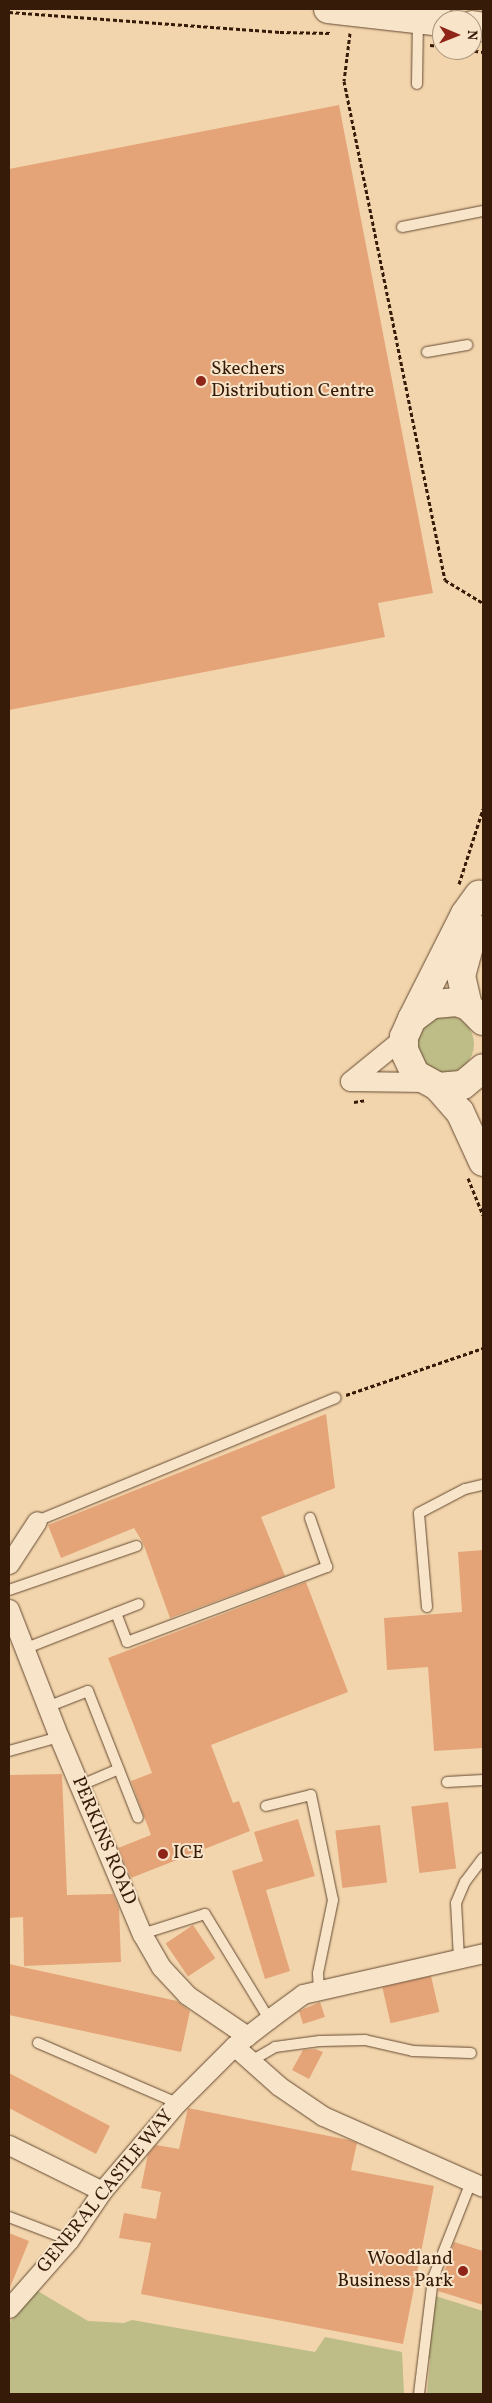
<!DOCTYPE html>
<html>
<head>
<meta charset="utf-8">
<style>
  body { margin:0 }
  #map { position:relative; width:492px; height:2403px; overflow:hidden; background:#f2d5ac; font-family:Vollkorn,serif }
  div>[style] { position:absolute }
  .green>* { inset:0; background:#bebc87 }
  .round { border-radius:50% }
  .building>* { inset:0; background:#e4a478; transform-origin:0 0 }
  .path>* { height:3px; margin-top:-1.5px; transform-origin:0; background:repeating-linear-gradient(90deg,#371b09 0 4px,transparent 0 6.5px) }
  .roads { filter:drop-shadow(0 0 1px #664a32) drop-shadow(0 0 1px #664a32) }
  .lane>* { height:10px; margin:-5px; padding:0 5px; transform-origin:5px; border-radius:5px; background:#f7e4c9 }
  .street>* { height:19px; margin:-9.5px; padding:0 9.5px; transform-origin:9.5px; border-radius:9.5px; background:#f7e4c9 }
  .secondary>* { height:28px; margin:-14px; padding:0 14px; transform-origin:14px; border-radius:14px; background:#f7e4c9 }
  .dots>* { width:14px; height:14px; translate:-50% -50%; box-sizing:border-box; border:2px solid #f7e4c9; border-radius:50% }
  span { translate:-50% -50%; white-space:nowrap; text-align:center; line-height:1.15; -webkit-text-stroke:4px #f7e4c9; paint-order:stroke }
  .poi-label { font-size:19px; color:#371b09 }
  .left { translate:0 -50%; text-align:left }
  .right { translate:-100% -50%; text-align:right }
  .street-label { font-size:19px; color:#371b09 }
  .frame { position:absolute; inset:0; border:10px solid #371b09; pointer-events:none }
  .north { position:absolute; left:432px; top:10px; width:50px; height:50px; box-sizing:border-box; background:#f7e4c9; border:1px solid #aa947c; border-radius:50%; rotate:91deg; font-size:14px; font-weight:700; line-height:20px; text-align:center; color:#371b09 }
  .north::after { content:''; display:block; margin:auto; width:18px; height:22px; background:#8f2418; clip-path:polygon(50% 0,100% 100%,50% 72%,0 100%) }
</style>
</head>
<body>
<div id="map">
  <div class="green">
    <div class="round" style="left:416px;top:1015px;width:58px;height:58px"></div>
    <div style="clip-path:polygon(36px 2290px,88px 2321px,124px 2323px,132px 2320px,315px 2352px,325px 2337px,402px 2352px,404px 2394px,9px 2394px,9px 2323px)"></div>
    <div style="clip-path:polygon(426px 2293px,483px 2311px,483px 2394px,427px 2394px,430px 2359px,420px 2358px)"></div>
  </div>
  <div class="building">
    <div style="clip-path:polygon(339px 105px,433px 593px,378px 603px,385px 637px,9px 710px,9px 169px)"></div>
    <div style="clip-path:polygon(326px 1414px,335px 1488px,261px 1517px,285px 1576px,170px 1618px,143px 1543px,134px 1528px,61px 1558px,48px 1525px)"></div>
    <div style="clip-path:polygon(483px 1550px,483px 1748px,434px 1751px,428px 1667px,387px 1670px,384px 1618px,462px 1612px,458px 1552px)"></div>
    <div style="clip-path:polygon(306px 1582px,348px 1692px,211px 1745px,233px 1803px,239px 1801px,250px 1831px,131px 1878px,118px 1848px,151px 1835px,131px 1781px,152px 1773px,108px 1658px)"></div>
    <div style="clip-path:polygon(62px 1774px,67px 1895px,113px 1894px,119px 1908px,121px 1962px,24px 1966px,23px 1917px,9px 1918px,9px 1775px)"></div>
    <div style="left:448px;top:1802px;width:67px;height:37px;rotate:83deg"></div>
    <div style="clip-path:polygon(298px 1819px,315px 1876px,266px 1890px,290px 1971px,265px 1979px,232px 1871px,263px 1861px,254px 1832px)"></div>
    <div style="left:380px;top:1825px;width:58px;height:45px;rotate:83deg"></div>
    <div style="left:193px;top:1925px;width:40px;height:33px;rotate:56deg"></div>
    <div style="clip-path:polygon(9px 1964px,177px 2001px,190px 2011px,181px 2052px,9px 2015px)"></div>
    <div style="left:431px;top:1976px;width:37px;height:50px;rotate:77deg"></div>
    <div style="clip-path:polygon(320px 2002px,325px 2017px,303px 2024px,299px 2011px)"></div>
    <div style="clip-path:polygon(315px 2049px,323px 2052px,309px 2079px,292px 2070px,303px 2050px)"></div>
    <div style="clip-path:polygon(9px 2073px,110px 2126px,96px 2154px,9px 2108px)"></div>
    <div style="clip-path:polygon(188px 2108px,349px 2140px,357px 2143px,351px 2170px,434px 2186px,403px 2344px,141px 2294px,151px 2243px,119px 2238px,124px 2213px,156px 2219px,161px 2192px,141px 2188px,148px 2154px,156px 2145px,179px 2149px)"></div>
    <div style="clip-path:polygon(9px 2233px,29px 2241px,9px 2290px)"></div>
    <div style="clip-path:polygon(454px 2242px,483px 2251px,483px 2305px,438px 2291px)"></div>
  </div>
  <div class="path">
    <div style="left:9px;top:12px;width:272px;rotate:4.2deg"></div>
    <div style="left:280px;top:32px;width:52px;rotate:1.1deg"></div>
    <div style="left:350px;top:33px;width:48px;rotate:97.1deg"></div>
    <div style="left:344px;top:81px;width:509px;rotate:78.56deg"></div>
    <div style="left:445px;top:580px;width:44px;rotate:31.2deg"></div>
    <div style="left:430px;top:45px;width:12px;rotate:5deg"></div>
    <div style="left:468px;top:50px;width:15px;rotate:8deg"></div>
    <div style="left:459px;top:884px;width:79px;rotate:-72.3deg"></div>
    <div style="left:354px;top:1102px;width:12px;rotate:-9deg"></div>
    <div style="left:468px;top:1178px;width:40px;rotate:68deg"></div>
    <div style="left:346px;top:1395px;width:145px;rotate:-18.9deg"></div>
  </div>
  <div class="roads">
    <div class="lane">
      <div style="left:417px;top:84px;width:63px;rotate:-89.1deg"></div>
      <div style="left:402px;top:227px;width:83px;rotate:-11.2deg"></div>
      <div style="left:427px;top:352px;width:41px;rotate:-9.9deg"></div>
      <div style="left:37px;top:1521px;width:323px;rotate:-22.4deg"></div>
      <div style="left:9px;top:1590px;width:135px;rotate:-19deg"></div>
      <div style="left:427px;top:1607px;width:94px;rotate:-94.9deg"></div>
      <div style="left:419px;top:1513px;width:52px;rotate:-27.6deg"></div>
      <div style="left:465px;top:1489px;width:18px;rotate:-13deg"></div>
      <div style="left:116px;top:1613px;width:31px;rotate:69deg"></div>
      <div style="left:127px;top:1642px;width:214px;rotate:-20.6deg"></div>
      <div style="left:327px;top:1567px;width:52px;rotate:-109.1deg"></div>
      <div style="left:24px;top:1649px;width:123px;rotate:-21.4deg"></div>
      <div style="left:47px;top:1707px;width:44px;rotate:-21.3deg"></div>
      <div style="left:88px;top:1691px;width:136px;rotate:68.5deg"></div>
      <div style="left:9px;top:1751px;width:52px;rotate:-15.6deg"></div>
      <div style="left:447px;top:1782px;width:36px;rotate:-3deg"></div>
      <div style="left:79px;top:1786px;width:43px;rotate:-23deg"></div>
      <div style="left:266px;top:1806px;width:46px;rotate:-13.7deg"></div>
      <div style="left:311px;top:1795px;width:107px;rotate:78.2deg"></div>
      <div style="left:333px;top:1900px;width:75px;rotate:101.6deg"></div>
      <div style="left:318px;top:1973px;width:17px;rotate:87deg"></div>
      <div style="left:142px;top:1934px;width:66px;rotate:-17.6deg"></div>
      <div style="left:205px;top:1914px;width:123px;rotate:58.6deg"></div>
      <div style="left:459px;top:1958px;width:55px;rotate:-93.1deg"></div>
      <div style="left:456px;top:1903px;width:23px;rotate:-67deg"></div>
      <div style="left:465px;top:1882px;width:30px;rotate:-53deg"></div>
      <div style="left:38px;top:2043px;width:151px;rotate:23.3deg"></div>
      <div style="left:251px;top:2061px;width:28px;rotate:-30deg"></div>
      <div style="left:275px;top:2047px;width:45px;rotate:-7.6deg"></div>
      <div style="left:320px;top:2041px;width:45px;rotate:-1.3deg"></div>
      <div style="left:365px;top:2040px;width:49px;rotate:12.9deg"></div>
      <div style="left:413px;top:2051px;width:58px;rotate:2deg"></div>
      <div style="left:9px;top:2217px;width:64px;rotate:21deg"></div>
      <div style="left:419px;top:2394px;width:117px;rotate:-83.1deg"></div>
      <div style="left:433px;top:2278px;width:103px;rotate:-68.4deg"></div>
    </div>
    <div class="street">
      <div style="left:350px;top:1081px;width:75px;rotate:0.8deg"></div>
      <div style="left:350px;top:1081px;width:70px;rotate:-39.2deg"></div>
      <div style="left:9px;top:1564px;width:51px;rotate:-56.9deg"></div>
      <div style="left:9px;top:1609px;width:137px;rotate:68.7deg"></div>
      <div style="left:59px;top:1737px;width:214px;rotate:67.2deg"></div>
      <div style="left:142px;top:1934px;width:38px;rotate:60deg"></div>
      <div style="left:161px;top:1967px;width:38px;rotate:47deg"></div>
      <div style="left:187px;top:1995px;width:73px;rotate:34.3deg"></div>
      <div style="left:234px;top:2046px;width:60px;rotate:41.6deg"></div>
      <div style="left:279px;top:2086px;width:53px;rotate:34.3deg"></div>
      <div style="left:323px;top:2116px;width:175px;rotate:23.9deg"></div>
      <div style="left:9px;top:2145px;width:104px;rotate:26.3deg"></div>
      <div style="left:9px;top:2308px;width:91px;rotate:-48.6deg"></div>
      <div style="left:69px;top:2240px;width:59px;rotate:-56deg"></div>
      <div style="left:102px;top:2191px;width:116px;rotate:-49.6deg"></div>
      <div style="left:177px;top:2103px;width:81px;rotate:-45deg"></div>
      <div style="left:234px;top:2046px;width:44px;rotate:-37.6deg"></div>
      <div style="left:269px;top:2019px;width:42px;rotate:-36.3deg"></div>
      <div style="left:303px;top:1994px;width:185px;rotate:-12.8deg"></div>
    </div>
    <div class="secondary">
      <div style="left:328px;top:9px;width:115px;rotate:6.5deg"></div>
      <div style="left:472px;top:25px;width:11px;rotate:10deg"></div>
      <div style="left:468px;top:1006px;width:31px;rotate:-103deg"></div>
      <div style="left:461px;top:976px;width:50px;rotate:-74.8deg"></div>
      <div style="left:413px;top:1017px;width:115px;rotate:-63.2deg"></div>
      <div style="left:465px;top:914px;width:24px;rotate:-54deg"></div>
      <div style="left:483px;top:1021px;width:21px;rotate:-135deg"></div>
      <div style="left:468px;top:1006px;width:12px;rotate:-160deg"></div>
      <div style="left:457px;top:1002px;width:25px;rotate:175deg"></div>
      <div style="left:432px;top:1004px;width:25px;rotate:143deg"></div>
      <div style="left:412px;top:1019px;width:20px;rotate:114deg"></div>
      <div style="left:404px;top:1037px;width:13px;rotate:90deg"></div>
      <div style="left:404px;top:1050px;width:26px;rotate:65deg"></div>
      <div style="left:415px;top:1074px;width:26px;rotate:29deg"></div>
      <div style="left:438px;top:1087px;width:25px;rotate:-5deg"></div>
      <div style="left:463px;top:1085px;width:26px;rotate:-40deg"></div>
      <div style="left:438px;top:1087px;width:33px;rotate:49deg"></div>
      <div style="left:460px;top:1112px;width:55px;rotate:65.3deg"></div>
    </div>
  </div>
  <div class="dots">
    <div style="left:201px;top:381px;background:#8f2418"></div>
    <div style="left:163px;top:1854px;background:#8f2418"></div>
    <div style="left:463px;top:2271px;background:#8f2418"></div>
  </div>
  <div class="poi-label">
    <span class="left" style="left:211px;top:381px">Skechers<br>Distribution Centre</span>
    <span class="left" style="left:173px;top:1854px">ICE</span>
    <span class="right" style="left:453px;top:2271px">Woodland<br>Business Park</span>
  </div>
  <div class="street-label">
    <span style="left:103px;top:1841px;rotate:67deg">PERKINS ROAD</span>
    <span style="left:106px;top:2192px;rotate:-51deg">GENERAL CASTLE WAY</span>
  </div>
  <div class="frame"></div>
  <div class="north">N</div>
</div>
</body>
</html>
